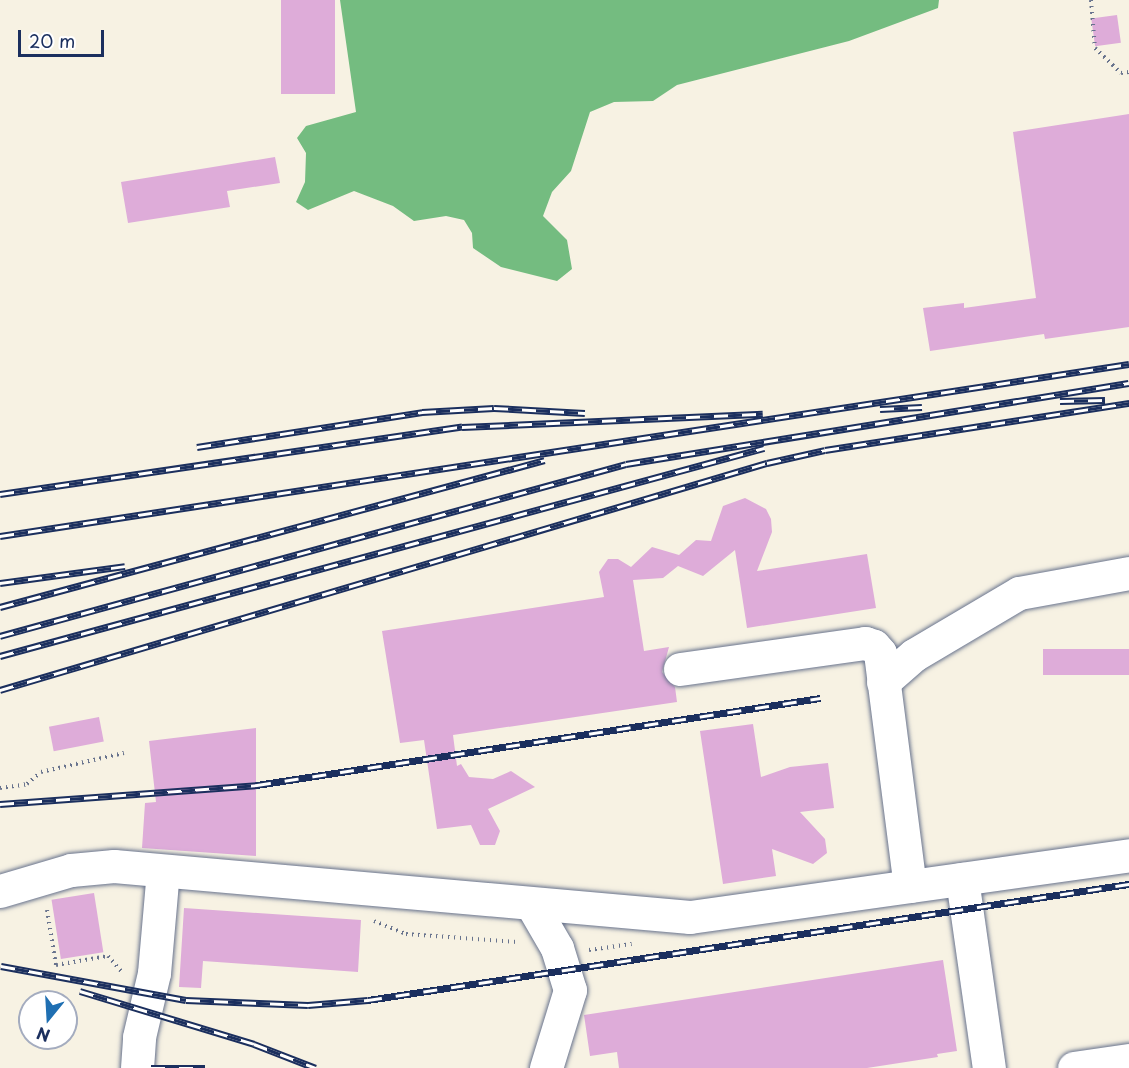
<!DOCTYPE html>
<html>
<head>
<meta charset="utf-8">
<style>
  body { margin:0 }
  #map { position:relative; width:1129px; height:1068px; overflow:hidden; background:#f7f2e3; font-family:"Playpen Sans",sans-serif }
  div>[style] { position:absolute }
  .forest>* { inset:0; background:#74bc80 }
  .building>* { inset:0; background:#deacd9; transform-origin:0 0 }
  .path>* { height:4px; margin-top:-2px; transform-origin:0; background:repeating-linear-gradient(90deg,#68738d 0 1.5px,transparent 0 6px) }
  .roads { filter:drop-shadow(0 0 2px #68738d) drop-shadow(0 0 2px #68738d) }
  .minor>* { height:33px; margin:-16.5px; padding:0 16.5px; transform-origin:16.5px; border-radius:16.5px; background:#fff }
  .rail>* { height:7px; margin-top:-3.5px; transform-origin:0; background:repeating-linear-gradient(90deg,#fff 0 14px,#1b2f5e 0 28px); box-sizing:border-box; border-block:2px solid #1b2f5e }
  span { translate:-50% -50%; white-space:nowrap; text-align:center; line-height:1.15; -webkit-text-stroke:4.5px #fff; paint-order:stroke }
  .north { position:absolute; left:18px; top:990px; width:60px; height:60px; box-sizing:border-box; background:#fff; border:2px solid #a4acbf; border-radius:50%; rotate:198deg; font-size:16px; font-weight:700; line-height:24px; text-align:center; color:#1b2f5e }
  .north::after { content:''; display:block; margin:auto; width:21px; height:27px; background:#1f6fb2; clip-path:polygon(50% 0,100% 100%,50% 72%,0 100%) }
  .scale { position:absolute; left:18px; top:30px; width:86px; height:27px; box-sizing:border-box; border:3px solid #1b2f5e; border-top:0; padding-left:8px; font-size:18px; line-height:21px; white-space:nowrap; color:#1b2f5e; -webkit-text-stroke:4px #fff; paint-order:stroke }
</style>
</head>
<body>
<div id="map">
  <div class="forest">
    <div style="clip-path:polygon(340px 0,939px 0,938px 8px,849px 41px,677px 85px,653px 101px,614px 102px,590px 112px,571px 171px,552px 192px,543px 216px,567px 240px,572px 269px,557px 281px,501px 267px,473px 248px,472px 233px,464px 220px,446px 216px,414px 221px,393px 206px,354px 191px,308px 210px,296px 202px,305px 182px,306px 153px,297px 138px,306px 126px,356px 112px)"></div>
  </div>
  <div class="building">
    <div style="left:281px;top:0;width:54px;height:94px"></div>
    <div style="left:1117px;top:15px;width:28px;height:26px;rotate:82deg"></div>
    <div style="clip-path:polygon(1129px 114px,1129px 327px,1045px 339px,1044px 334px,930px 351px,923px 308px,964px 303px,964px 308px,1036px 298px,1013px 132px)"></div>
    <div style="clip-path:polygon(275px 157px,280px 183px,227px 191px,230px 207px,128px 223px,121px 182px)"></div>
    <div style="clip-path:polygon(745px 498px,766px 509px,771px 519px,772px 532px,757px 571px,867px 554px,876px 608px,747px 628px,735px 550px,703px 576px,678px 566px,663px 578px,633px 580px,644px 651px,669px 647px,662px 672px,675px 687px,677px 702px,453px 735px,457px 766px,461px 764px,469px 777px,493px 779px,511px 771px,535px 787px,488px 809px,500px 831px,495px 845px,480px 845px,471px 825px,437px 829px,424px 740px,400px 743px,382px 631px,604px 597px,599px 572px,608px 559px,618px 559px,631px 567px,652px 547px,679px 555px,696px 540px,711px 541px,723px 506px)"></div>
    <div style="left:1129px;top:649px;width:26px;height:86px;rotate:90deg"></div>
    <div style="left:99px;top:717px;width:25px;height:51px;rotate:79deg"></div>
    <div style="clip-path:polygon(753px 724px,761px 777px,790px 767px,828px 763px,834px 808px,800px 812px,825px 839px,827px 853px,813px 864px,772px 849px,776px 876px,723px 884px,700px 731px)"></div>
    <div style="clip-path:polygon(256px 728px,256px 856px,142px 848px,145px 803px,156px 802px,149px 741px)"></div>
    <div style="left:94px;top:893px;width:60px;height:43px;rotate:81deg"></div>
    <div style="clip-path:polygon(184px 908px,361px 920px,358px 972px,203px 961px,201px 988px,179px 987px)"></div>
    <div style="clip-path:polygon(943px 960px,957px 1051px,937px 1054px,938px 1057px,867px 1068px,619px 1068px,617px 1052px,590px 1056px,584px 1015px)"></div>
  </div>
  <div class="path">
    <div style="left:1091px;top:0;width:48px;rotate:85.2deg"></div>
    <div style="left:1095px;top:48px;width:36px;rotate:44deg"></div>
    <div style="left:1121px;top:73px;width:8px;rotate:-7deg"></div>
    <div style="left:0;top:788px;width:27px;rotate:-8deg"></div>
    <div style="left:27px;top:784px;width:18px;rotate:-41deg"></div>
    <div style="left:41px;top:772px;width:85px;rotate:-12.9deg"></div>
    <div style="left:47px;top:910px;width:56px;rotate:80.7deg"></div>
    <div style="left:56px;top:965px;width:53px;rotate:-9.8deg"></div>
    <div style="left:108px;top:956px;width:21px;rotate:49deg"></div>
    <div style="left:374px;top:921px;width:35px;rotate:22deg"></div>
    <div style="left:406px;top:934px;width:111px;rotate:4.1deg"></div>
    <div style="left:589px;top:950px;width:43px;rotate:-7.9deg"></div>
  </div>
  <div class="roads">
    <div class="minor">
      <div style="left:680px;top:669px;width:187px;rotate:-8deg"></div>
      <div style="left:865px;top:643px;width:9px;rotate:18deg"></div>
      <div style="left:874px;top:646px;width:9px;rotate:49deg"></div>
      <div style="left:880px;top:653px;width:235px;rotate:82.7deg"></div>
      <div style="left:883px;top:682px;width:41px;rotate:-41.1deg"></div>
      <div style="left:914px;top:655px;width:122px;rotate:-30.6deg"></div>
      <div style="left:1019px;top:593px;width:112px;rotate:-10.3deg"></div>
      <div style="left:962px;top:879px;width:191px;rotate:81.9deg"></div>
      <div style="left:0;top:891px;width:74px;rotate:-16.5deg"></div>
      <div style="left:71px;top:870px;width:43px;rotate:-5.3deg"></div>
      <div style="left:114px;top:866px;width:578px;rotate:5.06deg"></div>
      <div style="left:690px;top:917px;width:443px;rotate:-8deg"></div>
      <div style="left:532px;top:905px;width:50px;rotate:59.8deg"></div>
      <div style="left:557px;top:948px;width:44px;rotate:72.8deg"></div>
      <div style="left:570px;top:990px;width:82px;rotate:107.1deg"></div>
      <div style="left:137px;top:1068px;width:31px;rotate:-86deg"></div>
      <div style="left:139px;top:1037px;width:66px;rotate:-76.8deg"></div>
      <div style="left:154px;top:973px;width:102px;rotate:-85deg"></div>
      <div style="left:1074px;top:1068px;width:56px;rotate:-8.3deg"></div>
    </div>
  </div>
  <div class="rail">
    <div style="left:1060px;top:401px;width:45px;rotate:-1.3deg"></div>
    <div style="left:880px;top:409px;width:42px;rotate:-2.7deg"></div>
    <div style="left:197px;top:447px;width:228px;rotate:-8.8deg"></div>
    <div style="left:422px;top:412px;width:72px;rotate:-3.2deg"></div>
    <div style="left:494px;top:408px;width:91px;rotate:3.1deg"></div>
    <div style="left:0;top:494px;width:467px;rotate:-8.3deg"></div>
    <div style="left:462px;top:427px;width:301px;rotate:-2.5deg"></div>
    <div style="left:0;top:536px;width:1142px;rotate:-8.66deg"></div>
    <div style="left:0;top:583px;width:126px;rotate:-7.7deg"></div>
    <div style="left:0;top:607px;width:564px;rotate:-15.09deg"></div>
    <div style="left:0;top:636px;width:649px;rotate:-15.36deg"></div>
    <div style="left:626px;top:464px;width:509px;rotate:-9.15deg"></div>
    <div style="left:0;top:656px;width:792px;rotate:-15.23deg"></div>
    <div style="left:0;top:690px;width:800px;rotate:-16.49deg"></div>
    <div style="left:767px;top:463px;width:59px;rotate:-12.6deg"></div>
    <div style="left:825px;top:450px;width:308px;rotate:-8.8deg"></div>
    <div style="left:0;top:804px;width:258px;rotate:-4.2deg"></div>
    <div style="left:257px;top:785px;width:570px;rotate:-8.78deg"></div>
    <div style="left:1px;top:966px;width:188px;rotate:10.4deg"></div>
    <div style="left:186px;top:1000px;width:122px;rotate:2.3deg"></div>
    <div style="left:308px;top:1005px;width:60px;rotate:-4.8deg"></div>
    <div style="left:368px;top:1000px;width:770px;rotate:-8.67deg"></div>
    <div style="left:80px;top:991px;width:182px;rotate:16.9deg"></div>
    <div style="left:254px;top:1044px;width:66px;rotate:21.2deg"></div>
    <div style="left:151px;top:1068px;width:54px"></div>
  </div>
  <div class="north">N</div>
  <div class="scale">20 m</div>
</div>
</body>
</html>
